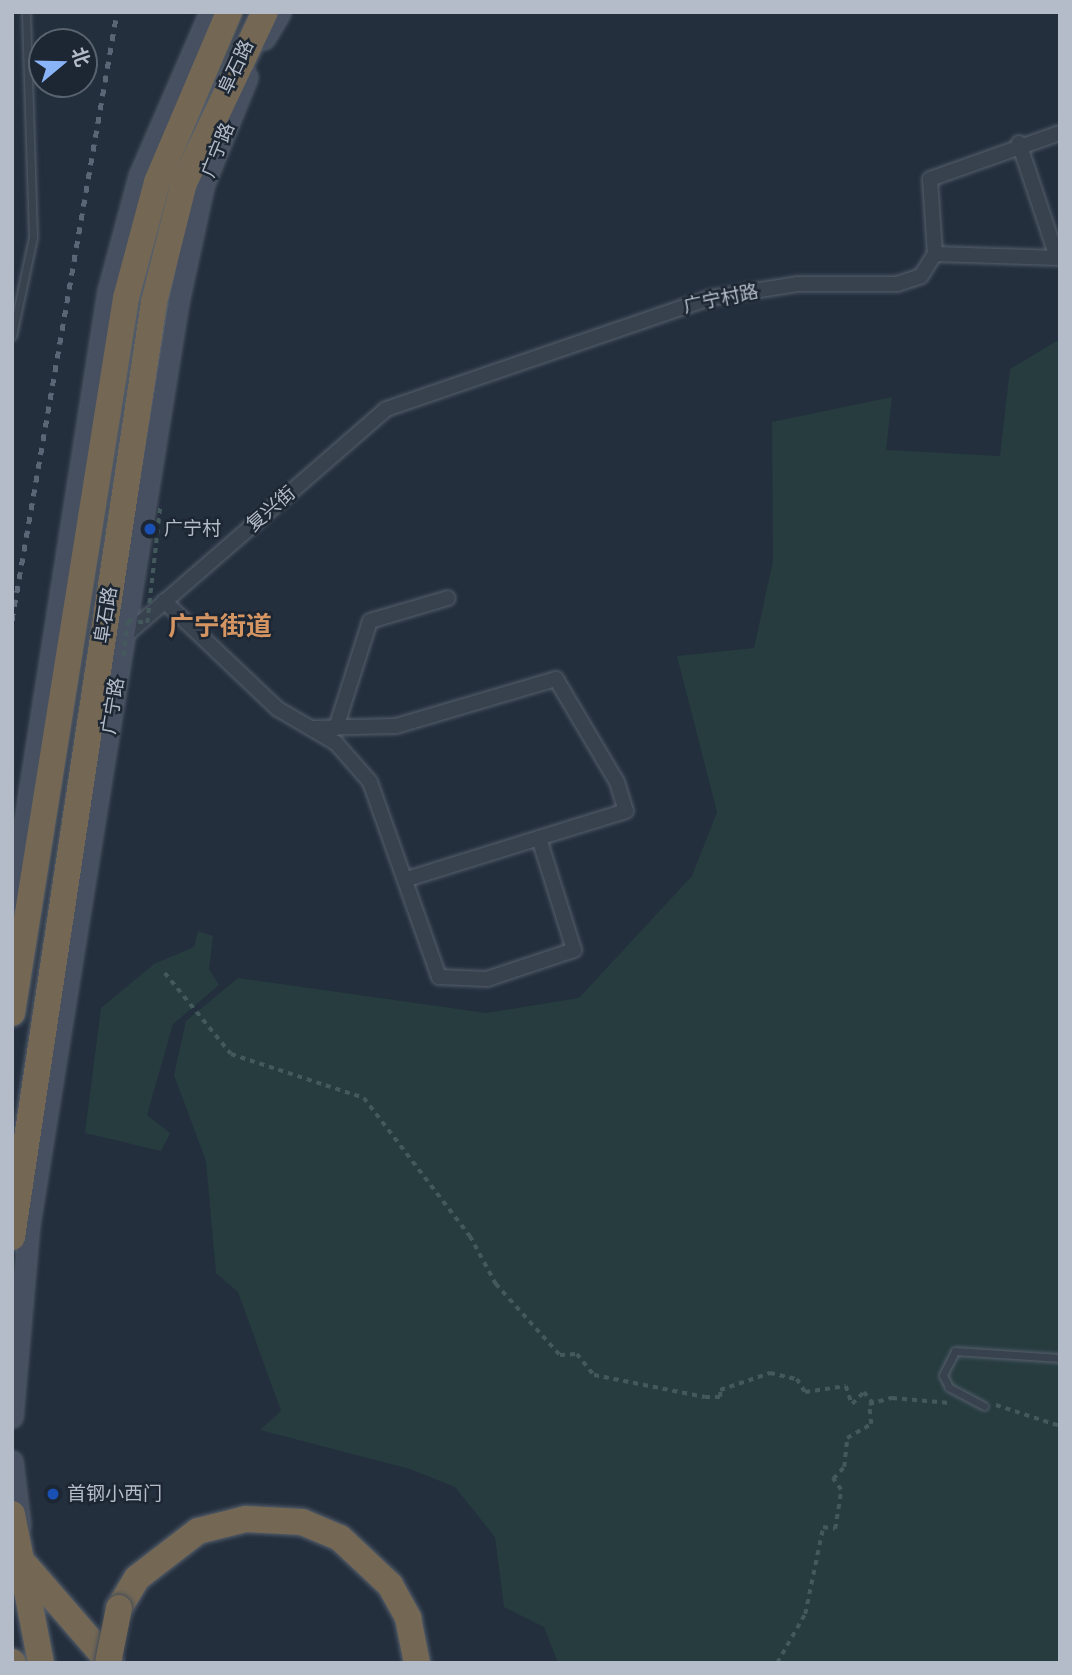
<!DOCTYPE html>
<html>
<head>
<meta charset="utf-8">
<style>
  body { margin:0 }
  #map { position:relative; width:1072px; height:1675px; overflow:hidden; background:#242f3e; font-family:"PT Sans Narrow","Noto Sans SC",sans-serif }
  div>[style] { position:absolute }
  .green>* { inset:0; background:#263c3f }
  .path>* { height:3.5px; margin-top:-1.75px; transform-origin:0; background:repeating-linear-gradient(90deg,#44595c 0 5px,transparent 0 10px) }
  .roads { filter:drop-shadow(0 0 2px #565f6c) drop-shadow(0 0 2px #565f6c) }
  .lane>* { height:7px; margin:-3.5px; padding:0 3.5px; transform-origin:3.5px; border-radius:3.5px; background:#38414e }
  .street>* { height:14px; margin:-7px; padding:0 7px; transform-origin:7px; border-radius:7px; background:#38414e }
  .secondary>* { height:19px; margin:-9.5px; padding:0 9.5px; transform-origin:9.5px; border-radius:9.5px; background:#465061 }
  .highway>* { height:26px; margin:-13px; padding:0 13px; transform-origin:13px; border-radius:13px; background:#746855 }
  .rail>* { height:5px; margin-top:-2.5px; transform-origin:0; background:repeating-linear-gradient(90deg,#5a6575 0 7px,transparent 0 14px) }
  .path-bridge>* { height:3.5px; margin-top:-1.75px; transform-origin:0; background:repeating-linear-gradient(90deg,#44595c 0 5px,transparent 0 10px) }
  .bridges { filter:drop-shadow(0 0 2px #434c59) drop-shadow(0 0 2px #434c59) }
  .highway-bridge>* { height:26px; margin:-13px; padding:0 13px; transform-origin:13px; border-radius:13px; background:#746855 }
  .dots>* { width:19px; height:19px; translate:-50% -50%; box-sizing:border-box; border:4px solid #1d2633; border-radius:50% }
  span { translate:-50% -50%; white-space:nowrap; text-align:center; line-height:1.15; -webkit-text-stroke:5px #1d2633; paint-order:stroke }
  .street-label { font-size:19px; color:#b4bcc9 }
  .poi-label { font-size:19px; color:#b4bcc9 }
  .left { translate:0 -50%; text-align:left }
  .district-label { font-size:26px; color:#d59563; font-weight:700 }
  .frame { position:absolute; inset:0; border:14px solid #b4bcc9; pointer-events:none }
  .north { position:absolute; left:28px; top:28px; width:70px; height:70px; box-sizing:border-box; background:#1d2633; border:2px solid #59626f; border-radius:50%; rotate:71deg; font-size:19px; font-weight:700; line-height:28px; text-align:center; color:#b4bcc9 }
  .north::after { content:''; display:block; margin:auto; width:24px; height:32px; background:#8ab4f8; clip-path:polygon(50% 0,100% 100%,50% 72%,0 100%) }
</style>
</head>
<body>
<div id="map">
  <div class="green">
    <div style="clip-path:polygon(1060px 339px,1060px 1663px,558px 1663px,544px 1627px,504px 1607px,495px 1537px,455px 1487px,410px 1469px,260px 1430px,281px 1411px,238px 1292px,216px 1273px,206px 1161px,174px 1075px,186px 1021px,238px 978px,486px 1013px,579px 998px,692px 876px,717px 812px,677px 656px,754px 648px,773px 561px,772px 422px,892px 397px,886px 450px,1000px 456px,1010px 369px)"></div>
    <div style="clip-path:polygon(198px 931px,213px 936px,209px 969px,219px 985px,173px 1024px,147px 1115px,170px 1133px,161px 1151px,85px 1133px,101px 1008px,154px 964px,194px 947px)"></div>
  </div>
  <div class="path">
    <div style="left:165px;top:973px;width:104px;rotate:50.8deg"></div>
    <div style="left:231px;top:1054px;width:140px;rotate:18.3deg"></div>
    <div style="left:364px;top:1098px;width:174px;rotate:52.5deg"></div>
    <div style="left:470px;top:1236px;width:55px;rotate:61.6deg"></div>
    <div style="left:496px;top:1284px;width:96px;rotate:48deg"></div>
    <div style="left:560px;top:1355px;width:17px;rotate:-3deg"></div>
    <div style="left:577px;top:1354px;width:27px;rotate:51deg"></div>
    <div style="left:594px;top:1375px;width:113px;rotate:11.2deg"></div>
    <div style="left:705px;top:1397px;width:15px"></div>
    <div style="left:720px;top:1397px;width:7px;rotate:-90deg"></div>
    <div style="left:720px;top:1390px;width:53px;rotate:-18.8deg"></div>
    <div style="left:770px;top:1373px;width:28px;rotate:13deg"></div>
    <div style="left:797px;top:1379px;width:15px;rotate:58deg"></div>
    <div style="left:805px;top:1392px;width:41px;rotate:-8.3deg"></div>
    <div style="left:846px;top:1386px;width:19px;rotate:72deg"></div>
    <div style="left:852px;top:1404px;width:17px;rotate:-45deg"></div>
    <div style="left:864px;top:1392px;width:14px;rotate:51deg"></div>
    <div style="left:996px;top:1405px;width:67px;rotate:18.2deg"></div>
    <div style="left:777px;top:1663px;width:56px;rotate:-60.3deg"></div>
    <div style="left:805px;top:1614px;width:89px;rotate:-78.3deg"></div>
    <div style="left:823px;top:1527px;width:12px;rotate:9deg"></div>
    <div style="left:835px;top:1529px;width:39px;rotate:-81deg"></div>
    <div style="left:841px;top:1490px;width:14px;rotate:-126deg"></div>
    <div style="left:833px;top:1479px;width:16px;rotate:-47deg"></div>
    <div style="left:844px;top:1467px;width:29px;rotate:-84deg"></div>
    <div style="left:847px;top:1438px;width:28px;rotate:-30deg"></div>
    <div style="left:871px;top:1424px;width:20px;rotate:-96deg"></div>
    <div style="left:869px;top:1404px;width:24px;rotate:-15deg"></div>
    <div style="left:892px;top:1398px;width:58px;rotate:4.9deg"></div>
  </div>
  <div class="roads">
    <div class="lane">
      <div style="left:12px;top:336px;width:101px;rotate:-78deg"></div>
      <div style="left:33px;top:237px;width:225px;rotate:-91.8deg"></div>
      <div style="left:984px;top:1406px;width:40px;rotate:-152deg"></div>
      <div style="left:949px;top:1387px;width:13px;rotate:-117deg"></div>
      <div style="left:943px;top:1375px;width:27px;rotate:-63deg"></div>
      <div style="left:955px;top:1351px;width:105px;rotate:3.8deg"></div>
    </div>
    <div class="street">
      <div style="left:1019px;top:143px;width:120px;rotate:71.6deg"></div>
      <div style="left:935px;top:254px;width:75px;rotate:-93.8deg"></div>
      <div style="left:930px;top:179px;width:138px;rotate:-19.5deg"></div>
      <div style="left:935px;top:254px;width:125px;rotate:1.8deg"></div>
      <div style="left:164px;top:601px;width:157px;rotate:43.5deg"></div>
      <div style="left:278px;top:709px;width:67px;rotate:30.4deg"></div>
      <div style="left:336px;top:743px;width:52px;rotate:48.9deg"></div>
      <div style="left:370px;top:782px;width:207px;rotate:70.5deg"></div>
      <div style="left:439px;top:977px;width:48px;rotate:2.4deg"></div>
      <div style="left:487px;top:979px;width:92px;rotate:-18.4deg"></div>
      <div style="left:574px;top:950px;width:117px;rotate:-107.4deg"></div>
      <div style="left:539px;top:838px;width:138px;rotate:162.7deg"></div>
      <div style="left:124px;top:637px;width:347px;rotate:-41deg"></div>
      <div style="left:386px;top:409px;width:342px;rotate:-18.9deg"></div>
      <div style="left:710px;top:298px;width:88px;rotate:-9.1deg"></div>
      <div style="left:797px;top:284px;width:100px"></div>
      <div style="left:897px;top:284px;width:25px;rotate:-18deg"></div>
      <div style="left:921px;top:276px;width:26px;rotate:-58deg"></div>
      <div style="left:314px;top:728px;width:82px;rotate:-1.4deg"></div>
      <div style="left:396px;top:726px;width:167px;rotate:-16.4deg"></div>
      <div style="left:556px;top:679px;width:120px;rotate:59.4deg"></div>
      <div style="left:617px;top:782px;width:30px;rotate:73deg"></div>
      <div style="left:626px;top:811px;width:91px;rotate:162.8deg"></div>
      <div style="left:336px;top:728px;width:112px;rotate:-72.4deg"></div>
      <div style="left:370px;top:621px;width:81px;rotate:-16.4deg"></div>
    </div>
    <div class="secondary">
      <div style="left:264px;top:39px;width:31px;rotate:-59deg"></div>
      <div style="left:12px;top:901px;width:618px;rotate:-81.06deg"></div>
      <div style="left:108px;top:291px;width:119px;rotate:-74.9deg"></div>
      <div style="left:139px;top:176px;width:179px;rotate:-66.6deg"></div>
      <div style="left:12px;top:1417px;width:194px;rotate:-85deg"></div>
      <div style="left:29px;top:1224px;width:934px;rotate:-80.82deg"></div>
      <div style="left:178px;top:302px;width:119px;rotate:-77.8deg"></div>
      <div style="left:203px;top:186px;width:118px;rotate:-68deg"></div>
      <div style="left:12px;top:1461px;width:65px;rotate:83deg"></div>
    </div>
    <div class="highway">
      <div style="left:12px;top:1013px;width:724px;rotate:-80.94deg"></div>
      <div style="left:126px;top:298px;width:120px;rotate:-75deg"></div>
      <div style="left:157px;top:182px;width:185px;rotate:-67deg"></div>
      <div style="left:12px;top:1237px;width:946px;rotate:-81.36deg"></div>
      <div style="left:154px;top:302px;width:123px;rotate:-75.9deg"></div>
      <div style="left:184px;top:183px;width:189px;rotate:-64.7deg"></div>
      <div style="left:12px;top:1514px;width:152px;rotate:79deg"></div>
      <div style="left:26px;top:1566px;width:128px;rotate:49.1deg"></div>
      <div style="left:119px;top:1608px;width:35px;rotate:-59deg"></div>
      <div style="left:137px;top:1578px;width:77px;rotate:-37.6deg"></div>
      <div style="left:198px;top:1531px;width:49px;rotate:-14deg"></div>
      <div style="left:246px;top:1519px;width:56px;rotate:3.1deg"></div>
      <div style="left:302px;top:1522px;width:41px;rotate:22.8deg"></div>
      <div style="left:340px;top:1538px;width:69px;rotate:43.2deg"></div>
      <div style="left:390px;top:1585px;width:38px;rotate:61deg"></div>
      <div style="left:408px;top:1618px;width:46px;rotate:78.7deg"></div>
      <div style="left:12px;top:1662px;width:1px;rotate:45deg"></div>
    </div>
  </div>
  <div class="rail">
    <div style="left:12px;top:620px;width:617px;rotate:-80.2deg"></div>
  </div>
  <div class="path-bridge">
    <div style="left:123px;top:656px;width:36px;rotate:-82deg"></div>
    <div style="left:128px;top:620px;width:19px;rotate:9deg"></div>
    <div style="left:147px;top:623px;width:116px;rotate:-83.6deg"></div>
  </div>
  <div class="bridges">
    <div class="highway-bridge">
      <div style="left:108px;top:1663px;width:56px;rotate:-78.7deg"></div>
    </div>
  </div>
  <div class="dots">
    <div style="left:150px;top:529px;background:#1a4fb4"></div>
    <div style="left:53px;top:1494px;background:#1a4fb4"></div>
  </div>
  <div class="street-label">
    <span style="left:236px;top:67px;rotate:-65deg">阜石路</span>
    <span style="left:218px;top:150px;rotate:-68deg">广宁路</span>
    <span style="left:721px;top:299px;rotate:-12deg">广宁村路</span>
    <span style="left:271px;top:509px;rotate:-41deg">复兴街</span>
    <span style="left:106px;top:615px;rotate:-81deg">阜石路</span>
    <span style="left:113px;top:706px;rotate:-81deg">广宁路</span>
  </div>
  <div class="poi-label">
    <span class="left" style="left:164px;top:529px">广宁村</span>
    <span class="left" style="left:67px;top:1494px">首钢小西门</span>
  </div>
  <div class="district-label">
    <span style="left:220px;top:626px">广宁街道</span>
  </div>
  <div class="frame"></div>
  <div class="north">北</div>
</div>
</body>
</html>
